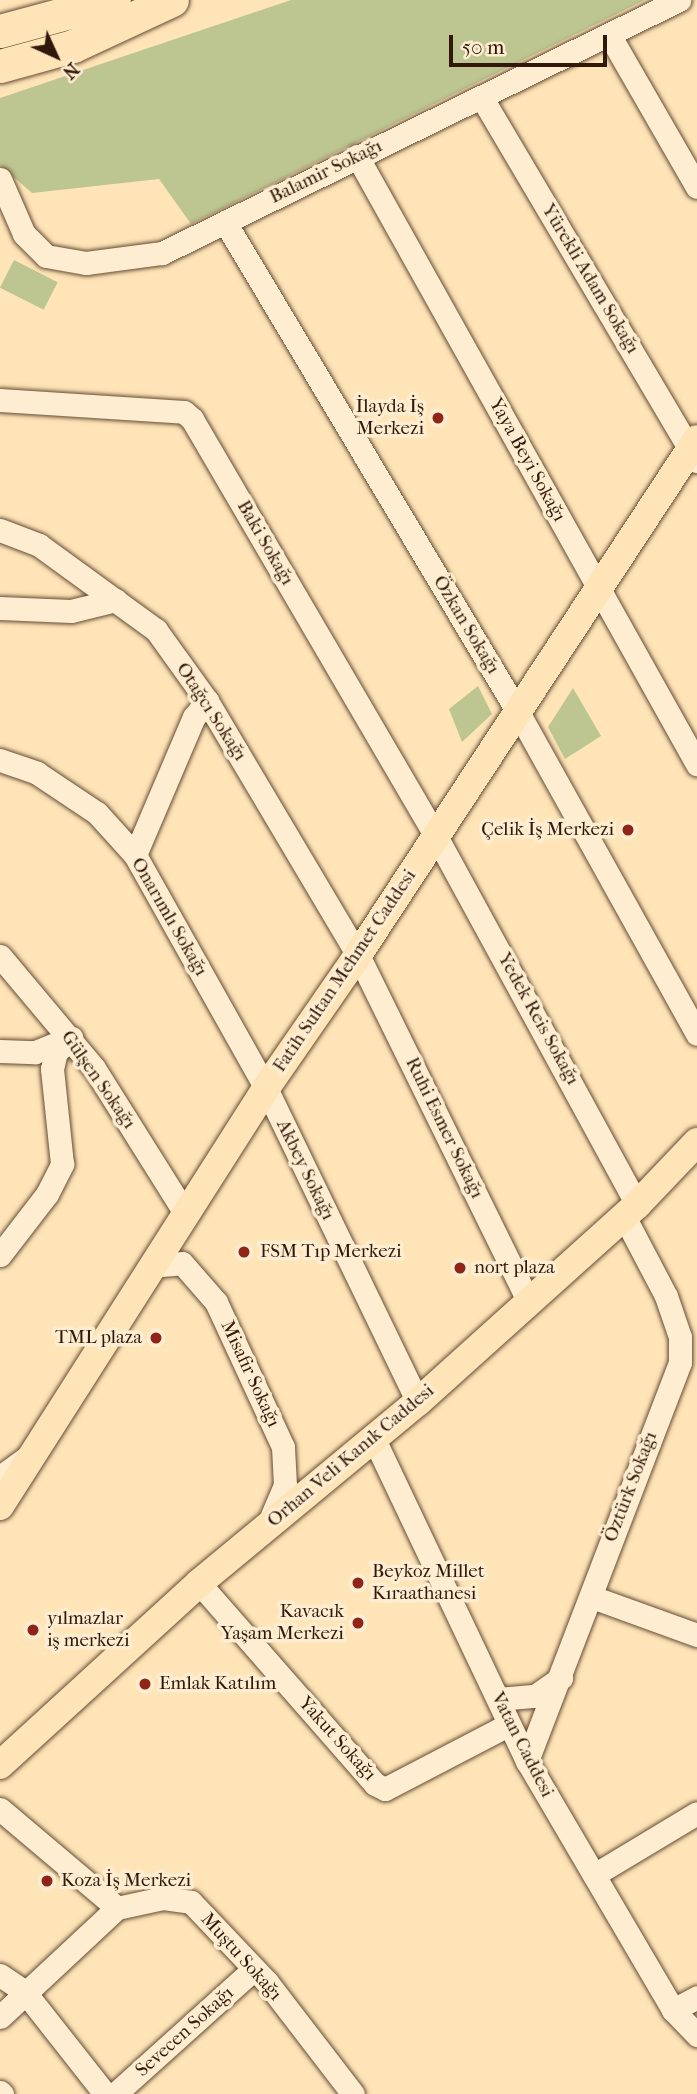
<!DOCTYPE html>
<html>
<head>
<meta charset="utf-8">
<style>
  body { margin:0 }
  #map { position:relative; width:697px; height:2094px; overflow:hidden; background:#fee4b6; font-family:"IM FELL French Canon",serif }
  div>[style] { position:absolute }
  .green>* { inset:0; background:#bdc591; transform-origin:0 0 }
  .roads { filter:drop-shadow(0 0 2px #654b35) drop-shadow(0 0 2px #654b35) }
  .minor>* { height:23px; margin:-11.5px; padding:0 11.5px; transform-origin:11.5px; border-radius:11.5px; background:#feedd0 }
  .major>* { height:28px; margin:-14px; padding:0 14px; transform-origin:14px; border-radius:14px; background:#fee4b6 }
  .highway>* { height:33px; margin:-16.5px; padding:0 16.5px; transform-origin:16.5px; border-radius:16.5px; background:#fee4b6 }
  .dots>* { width:19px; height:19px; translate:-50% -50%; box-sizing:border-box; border:4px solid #feedd0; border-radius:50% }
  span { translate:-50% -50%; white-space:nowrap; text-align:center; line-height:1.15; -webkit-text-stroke:7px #feedd0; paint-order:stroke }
  .street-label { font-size:19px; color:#32180a }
  .poi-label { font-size:19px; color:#32180a }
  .right { translate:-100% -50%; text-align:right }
  .left { translate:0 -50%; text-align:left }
  .north { position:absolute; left:21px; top:21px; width:70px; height:70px; -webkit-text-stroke:5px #feedd0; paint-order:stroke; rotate:135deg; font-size:19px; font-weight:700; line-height:28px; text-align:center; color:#32180a }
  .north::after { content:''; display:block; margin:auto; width:24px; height:32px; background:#32180a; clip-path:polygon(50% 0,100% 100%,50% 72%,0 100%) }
  .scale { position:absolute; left:449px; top:35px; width:158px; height:32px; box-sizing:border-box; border:4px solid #32180a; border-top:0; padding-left:9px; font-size:21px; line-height:24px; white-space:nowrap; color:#32180a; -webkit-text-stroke:5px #feedd0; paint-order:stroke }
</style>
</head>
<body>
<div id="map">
  <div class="green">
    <div style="clip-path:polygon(291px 0,645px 0,191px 224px,159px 179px,32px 193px,0 165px,0 98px)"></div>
    <div style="left:14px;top:260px;width:49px;height:31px;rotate:27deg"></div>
    <div style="clip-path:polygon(478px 686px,492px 714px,462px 742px,449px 709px)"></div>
    <div style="clip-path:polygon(573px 688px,601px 736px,565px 759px,548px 727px)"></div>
  </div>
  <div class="roads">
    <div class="minor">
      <div style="left:610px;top:36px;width:174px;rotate:60.1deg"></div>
      <div style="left:482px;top:98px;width:422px;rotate:59.4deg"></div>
      <div style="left:357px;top:156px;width:697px;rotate:60.79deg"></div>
      <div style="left:0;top:179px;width:60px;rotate:66.4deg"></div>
      <div style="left:24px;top:234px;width:31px;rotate:45deg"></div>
      <div style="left:46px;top:256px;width:41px;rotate:9.9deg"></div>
      <div style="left:86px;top:263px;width:77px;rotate:-7.5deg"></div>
      <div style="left:162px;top:253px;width:576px;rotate:-26.08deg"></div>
      <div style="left:225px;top:222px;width:573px;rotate:59.14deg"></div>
      <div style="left:519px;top:714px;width:366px;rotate:60.9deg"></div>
      <div style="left:0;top:400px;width:184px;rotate:3.7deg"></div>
      <div style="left:184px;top:412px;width:11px;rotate:41deg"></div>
      <div style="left:192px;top:419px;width:483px;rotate:59.7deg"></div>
      <div style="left:436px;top:836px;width:420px;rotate:61.4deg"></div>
      <div style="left:0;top:530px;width:42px;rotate:21deg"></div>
      <div style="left:39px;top:545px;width:145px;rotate:36deg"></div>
      <div style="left:156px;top:630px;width:87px;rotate:54.3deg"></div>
      <div style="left:207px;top:701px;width:295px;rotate:59.3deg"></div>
      <div style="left:358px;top:955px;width:386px;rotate:63.8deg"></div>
      <div style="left:0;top:608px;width:71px;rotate:2.4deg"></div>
      <div style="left:71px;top:611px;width:46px;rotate:-13.7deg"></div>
      <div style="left:0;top:760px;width:39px;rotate:19deg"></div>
      <div style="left:37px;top:773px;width:72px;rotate:33.7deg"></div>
      <div style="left:97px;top:813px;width:57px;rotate:47.9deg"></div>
      <div style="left:135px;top:855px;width:267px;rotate:60.7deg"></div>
      <div style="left:266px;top:1088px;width:349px;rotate:64.2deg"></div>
      <div style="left:135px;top:855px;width:150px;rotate:-66.9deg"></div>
      <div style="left:194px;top:717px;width:21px;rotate:-51deg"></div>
      <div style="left:0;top:956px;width:146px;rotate:50deg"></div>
      <div style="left:94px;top:1068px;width:171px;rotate:57.9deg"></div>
      <div style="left:0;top:1051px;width:35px;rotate:2deg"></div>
      <div style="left:35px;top:1052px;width:35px;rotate:-22deg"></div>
      <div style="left:0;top:1255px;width:77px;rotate:-52.4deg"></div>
      <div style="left:47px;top:1194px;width:34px;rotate:-63deg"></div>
      <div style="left:62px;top:1164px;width:96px;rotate:-96deg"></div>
      <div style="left:52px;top:1069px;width:17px;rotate:-77deg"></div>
      <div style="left:56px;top:1052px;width:21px;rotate:-43deg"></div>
      <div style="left:150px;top:1266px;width:32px;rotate:-5deg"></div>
      <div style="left:182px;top:1263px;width:52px;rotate:48.9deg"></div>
      <div style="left:216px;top:1302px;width:160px;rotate:65.2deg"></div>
      <div style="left:283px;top:1447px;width:38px;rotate:87deg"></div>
      <div style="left:285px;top:1485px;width:46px;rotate:113.2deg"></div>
      <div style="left:374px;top:1439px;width:357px;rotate:64.6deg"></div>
      <div style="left:527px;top:1761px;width:289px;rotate:59.6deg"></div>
      <div style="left:673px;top:2010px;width:35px;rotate:46deg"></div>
      <div style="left:0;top:1477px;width:36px;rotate:-36deg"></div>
      <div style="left:199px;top:1583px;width:267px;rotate:48.8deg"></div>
      <div style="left:375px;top:1784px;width:11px;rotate:27deg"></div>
      <div style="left:385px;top:1789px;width:139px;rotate:-27.5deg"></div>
      <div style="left:592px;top:1597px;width:112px;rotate:19.9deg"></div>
      <div style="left:498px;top:1699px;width:37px;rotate:-5deg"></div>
      <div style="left:535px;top:1696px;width:32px;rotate:-35deg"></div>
      <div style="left:527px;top:1761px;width:427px;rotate:-69deg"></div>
      <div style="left:680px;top:1362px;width:25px;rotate:-90deg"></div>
      <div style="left:680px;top:1337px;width:43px;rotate:-108.9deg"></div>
      <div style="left:666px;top:1296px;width:90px;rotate:-117.7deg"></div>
      <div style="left:0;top:1809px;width:153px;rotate:40.2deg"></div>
      <div style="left:117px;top:1908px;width:47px;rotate:-12.3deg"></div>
      <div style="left:163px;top:1898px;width:28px;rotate:8deg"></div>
      <div style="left:191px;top:1902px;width:110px;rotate:46.5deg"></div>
      <div style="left:267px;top:1982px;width:141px;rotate:52.5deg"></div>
      <div style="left:594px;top:1875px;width:120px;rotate:-31deg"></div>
      <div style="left:0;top:1975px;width:29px;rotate:34deg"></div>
      <div style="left:24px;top:1991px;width:131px;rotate:51.8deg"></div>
      <div style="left:673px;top:2010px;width:27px;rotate:-28deg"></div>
      <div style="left:0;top:2017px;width:160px;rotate:-43deg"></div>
      <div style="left:0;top:2092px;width:3px;rotate:45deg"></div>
      <div style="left:115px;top:2094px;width:187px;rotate:-42deg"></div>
    </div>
    <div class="major">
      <div style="left:0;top:1506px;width:495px;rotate:-57.5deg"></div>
      <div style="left:266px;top:1088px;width:162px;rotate:-55.3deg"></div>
      <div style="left:358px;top:955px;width:617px;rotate:-56.7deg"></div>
      <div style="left:0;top:1765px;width:270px;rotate:-42.4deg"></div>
      <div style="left:199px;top:1583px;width:284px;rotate:-39.6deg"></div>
      <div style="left:418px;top:1402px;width:295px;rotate:-42deg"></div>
      <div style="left:637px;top:1205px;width:87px;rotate:-46.4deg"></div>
    </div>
    <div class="highway">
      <div style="left:0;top:31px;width:118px;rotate:-15.2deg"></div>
      <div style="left:0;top:66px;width:76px;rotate:-15.3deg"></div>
      <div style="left:73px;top:46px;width:109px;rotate:-24.9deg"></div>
    </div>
  </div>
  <div class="dots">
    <div style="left:438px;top:418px;background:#8f2418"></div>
    <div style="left:628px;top:830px;background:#8f2418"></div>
    <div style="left:244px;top:1252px;background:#8f2418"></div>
    <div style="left:460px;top:1268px;background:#8f2418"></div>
    <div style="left:156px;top:1338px;background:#8f2418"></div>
    <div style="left:358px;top:1583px;background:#8f2418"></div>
    <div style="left:358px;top:1623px;background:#8f2418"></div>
    <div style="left:33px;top:1630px;background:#8f2418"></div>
    <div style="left:145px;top:1684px;background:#8f2418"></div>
    <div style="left:47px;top:1881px;background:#8f2418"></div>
  </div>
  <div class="street-label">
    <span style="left:326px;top:172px;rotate:-26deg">Balamir Sokağı</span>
    <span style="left:590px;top:279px;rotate:59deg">Yürekli Adam Sokağı</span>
    <span style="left:527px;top:460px;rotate:61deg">Yaya Beyi Sokağı</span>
    <span style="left:265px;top:543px;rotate:60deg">Baki Sokağı</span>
    <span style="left:466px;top:625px;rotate:59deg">Özkan Sokağı</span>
    <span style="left:211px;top:712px;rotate:57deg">Otağcı Sokağı</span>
    <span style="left:169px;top:917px;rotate:60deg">Onarımlı Sokağı</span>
    <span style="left:345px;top:971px;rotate:-56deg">Fatih Sultan Mehmet Caddesi</span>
    <span style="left:538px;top:1019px;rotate:61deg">Yedek Reis Sokağı</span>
    <span style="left:98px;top:1080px;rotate:55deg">Gülşen Sokağı</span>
    <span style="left:444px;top:1128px;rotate:64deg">Ruhi Esmer Sokağı</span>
    <span style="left:305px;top:1170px;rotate:64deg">Akbey Sokağı</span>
    <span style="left:250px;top:1374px;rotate:65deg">Misafir Sokağı</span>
    <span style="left:351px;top:1456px;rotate:-40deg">Orhan Veli Kanık Caddesi</span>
    <span style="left:631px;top:1487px;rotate:-69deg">Öztürk Sokağı</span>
    <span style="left:337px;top:1739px;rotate:48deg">Yakut Sokağı</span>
    <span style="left:522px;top:1745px;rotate:63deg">Vatan Caddesi</span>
    <span style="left:241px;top:1957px;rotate:48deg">Muştu Sokağı</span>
    <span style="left:185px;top:2032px;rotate:-42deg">Sevecen Sokağı</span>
  </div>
  <div class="poi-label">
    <span class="right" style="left:424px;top:418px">İlayda İş<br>Merkezi</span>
    <span class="right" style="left:614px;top:830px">Çelik İş Merkezi</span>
    <span class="left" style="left:260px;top:1252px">FSM Tıp Merkezi</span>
    <span class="left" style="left:474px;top:1268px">nort plaza</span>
    <span class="right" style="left:142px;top:1338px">TML plaza</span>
    <span class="left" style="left:372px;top:1583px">Beykoz Millet<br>Kıraathanesi</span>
    <span class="right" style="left:344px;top:1623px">Kavacık<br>Yaşam Merkezi</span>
    <span class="left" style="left:47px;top:1630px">yılmazlar<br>iş merkezi</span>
    <span class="left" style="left:159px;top:1684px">Emlak Katılım</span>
    <span class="left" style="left:61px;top:1881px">Koza İş Merkezi</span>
  </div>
  <div class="north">N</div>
  <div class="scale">50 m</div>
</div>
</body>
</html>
